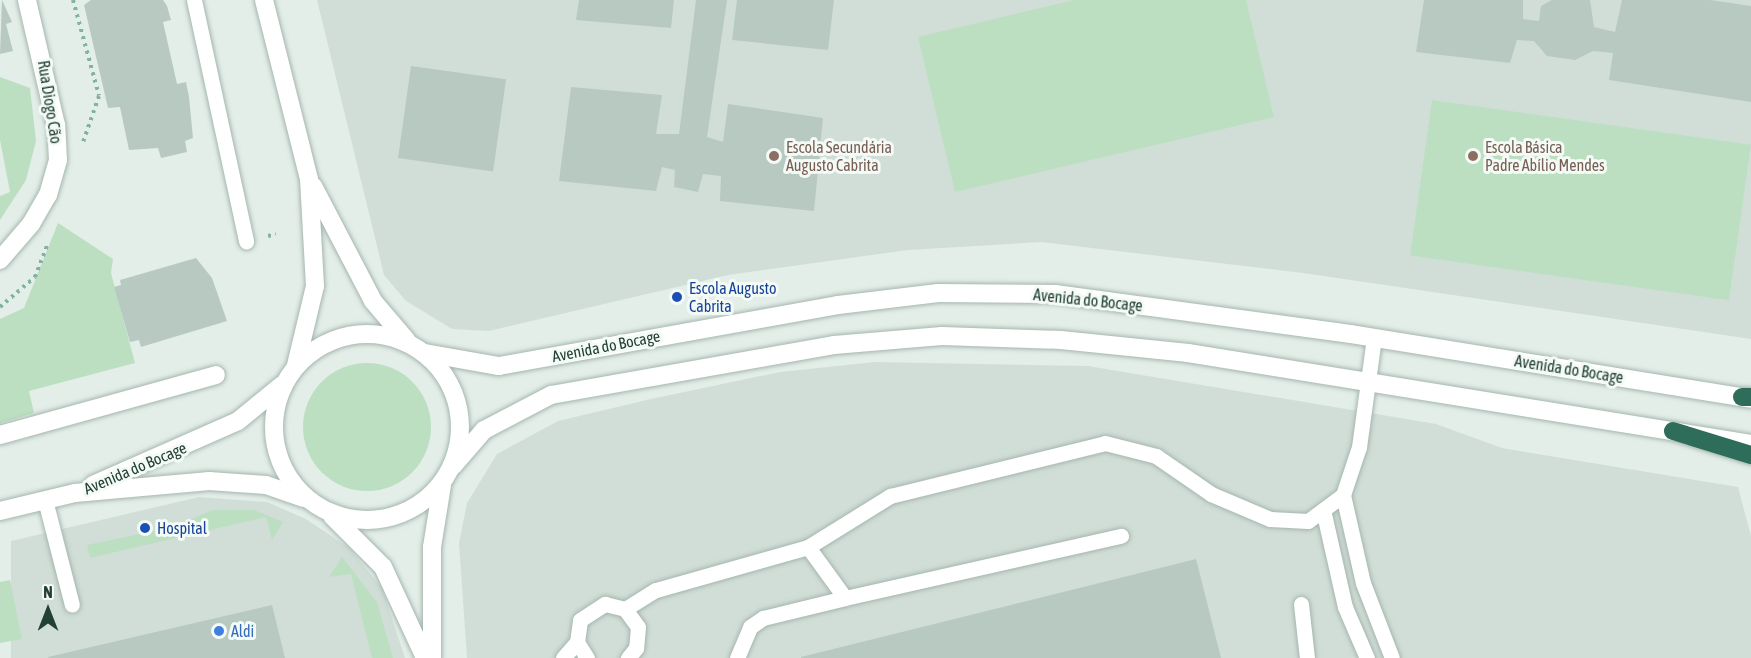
<!DOCTYPE html>
<html>
<head>
<meta charset="utf-8">
<style>
  body { margin:0 }
  #map { position:relative; width:1751px; height:658px; overflow:hidden; background:#e3eee8; font-family:"Asap Condensed",sans-serif }
  div>[style] { position:absolute }
  .built>* { inset:0; background:#d1ded7 }
  .green>* { inset:0; background:#bcdfc2; transform-origin:0 0 }
  .round { border-radius:50% }
  .building>* { inset:0; background:#b8c9c1; transform-origin:0 0 }
  .path>* { height:4px; margin-top:-2px; transform-origin:0; background:repeating-linear-gradient(90deg,#83b29f 0 3px,transparent 0 7.5px) }
  .roads { filter:drop-shadow(0 0 2px #a5b6af) drop-shadow(0 0 2px #a5b6af) }
  .lane>* { height:15px; margin:-7.5px; padding:0 7.5px; transform-origin:7.5px; border-radius:7.5px; background:#fff }
  .street>* { height:18px; margin:-9px; padding:0 9px; transform-origin:9px; border-radius:9px; background:#fff }
  .secondary>* { height:18px; margin:-9px; padding:0 9px; transform-origin:9px; border-radius:9px; background:#fff }
  .secondary>.ring { margin:-9px; padding:0; box-sizing:content-box; background:none; border:18px solid #fff; border-radius:50% }
  .highway>* { height:18px; margin:-9px; padding:0 9px; transform-origin:9px; border-radius:9px; background:#2d6d5a }
  .dots>* { width:16px; height:16px; translate:-50% -50%; box-sizing:border-box; border:3px solid #f4faf6; border-radius:50% }
  span { translate:-50% -50%; white-space:nowrap; text-align:center; line-height:1.15; -webkit-text-stroke:6px #f4faf6; paint-order:stroke }
  .street-label { font-size:16px; color:#224035 }
  .education-label { font-size:16px; color:#785e54 }
  .left { translate:0 -50%; text-align:left }
  .transit-label { font-size:16px; color:#164399 }
  .shop-label { font-size:16px; color:#366cbe }
  .north { position:absolute; left:18px; top:580px; width:60px; height:60px; -webkit-text-stroke:4px #f4faf6; paint-order:stroke; rotate:0deg; font-size:16px; font-weight:700; line-height:24px; text-align:center; color:#224035 }
  .north::after { content:''; display:block; margin:auto; width:21px; height:27px; background:#224035; clip-path:polygon(50% 0,100% 100%,50% 72%,0 100%) }
</style>
</head>
<body>
<div id="map">
  <div class="built">
    <div style="clip-path:polygon(317px 0,1751px 0,1751px 339px,1303px 273px,1041px 242px,908px 250px,728px 275px,489px 331px,452px 329px,406px 301px,384px 275px)"></div>
    <div style="clip-path:polygon(875px 362px,1088px 366px,1436px 424px,1502px 448px,1738px 487px,1751px 536px,1751px 658px,467px 658px,459px 543px,467px 503px,497px 454px,558px 421px,651px 399px,780px 372px)"></div>
    <div style="clip-path:polygon(199px 497px,267px 502px,306px 519px,349px 548px,382px 588px,405px 658px,11px 658px,11px 541px)"></div>
  </div>
  <div class="green">
    <div style="clip-path:polygon(1074px 0,1246px 0,1274px 117px,955px 192px,918px 37px)"></div>
    <div style="clip-path:polygon(0 77px,30px 88px,36px 141px,26px 180px,0 220px,0 196px,10px 192px,0 140px)"></div>
    <div style="left:1432px;top:100px;width:322px;height:157px;rotate:8deg"></div>
    <div style="clip-path:polygon(58px 223px,113px 259px,111px 273px,135px 363px,29px 391px,34px 413px,0 423px,0 319px,24px 308px)"></div>
    <div class="round" style="left:303px;top:363px;width:128px;height:128px"></div>
    <div style="clip-path:polygon(213px 510px,254px 510px,283px 522px,272px 540px,266px 517px,90px 558px,87px 545px,169px 528px)"></div>
    <div style="clip-path:polygon(342px 557px,377px 602px,393px 658px,372px 658px,351px 574px,329px 577px)"></div>
    <div style="clip-path:polygon(10px 580px,22px 639px,0 643px,0 582px)"></div>
  </div>
  <div class="building">
    <div style="clip-path:polygon(2px 0,12px 22px,6px 24px,13px 51px,0 54px)"></div>
    <div style="clip-path:polygon(91px 0,163px 0,167px 6px,171px 20px,163px 22px,177px 84px,186px 82px,189px 97px,193px 138px,185px 141px,187px 152px,161px 158px,158px 148px,129px 150px,120px 107px,108px 108px,84px 5px)"></div>
    <div style="clip-path:polygon(579px 0,674px 0,671px 28px,576px 20px)"></div>
    <div style="clip-path:polygon(696px 0,727px 0,707px 137px,723px 142px,728px 104px,823px 118px,814px 211px,720px 201px,721px 176px,703px 174px,698px 192px,674px 187px,675px 170px,662px 167px,656px 191px,559px 181px,571px 87px,662px 95px,656px 134px,679px 134px)"></div>
    <div style="clip-path:polygon(737px 0,834px 0,828px 50px,732px 40px)"></div>
    <div style="clip-path:polygon(1424px 0,1523px 0,1523px 19px,1539px 21px,1541px 6px,1552px 0,1590px 0,1594px 27px,1615px 32px,1622px 0,1710px 0,1751px 6px,1751px 102px,1609px 80px,1613px 53px,1593px 51px,1575px 60px,1547px 56px,1534px 41px,1517px 40px,1510px 63px,1416px 52px)"></div>
    <div style="left:411px;top:66px;width:96px;height:93px;rotate:8deg"></div>
    <div style="clip-path:polygon(196px 258px,212px 278px,227px 321px,141px 347px,139px 340px,130px 342px,114px 287px,121px 285px,120px 280px)"></div>
    <div style="clip-path:polygon(1196px 559px,1221px 658px,801px 658px,801px 657px)"></div>
    <div style="clip-path:polygon(272px 605px,285px 658px,48px 658px,48px 657px)"></div>
  </div>
  <div class="path">
    <div style="left:73px;top:0;width:99px;rotate:74.8deg"></div>
    <div style="left:99px;top:96px;width:52px;rotate:109.1deg"></div>
    <div style="left:268px;top:236px;width:8px;rotate:-14deg"></div>
    <div style="left:0;top:307px;width:46px;rotate:-40.6deg"></div>
    <div style="left:35px;top:277px;width:36px;rotate:-69deg"></div>
  </div>
  <div class="roads">
    <div class="lane">
      <div style="left:194px;top:0;width:247px;rotate:77.8deg"></div>
      <div style="left:1343px;top:495px;width:90px;rotate:77.2deg"></div>
      <div style="left:1363px;top:583px;width:80px;rotate:68.9deg"></div>
      <div style="left:45px;top:500px;width:108px;rotate:75.6deg"></div>
      <div style="left:1324px;top:514px;width:95px;rotate:77.3deg"></div>
      <div style="left:1345px;top:607px;width:56px;rotate:66.7deg"></div>
      <div style="left:808px;top:547px;width:63px;rotate:54deg"></div>
      <div style="left:845px;top:598px;width:283px;rotate:-12.7deg"></div>
      <div style="left:1301px;top:604px;width:54px;rotate:83.7deg"></div>
      <div style="left:625px;top:609px;width:36px;rotate:-32deg"></div>
      <div style="left:656px;top:590px;width:158px;rotate:-15.8deg"></div>
      <div style="left:808px;top:547px;width:97px;rotate:-31.9deg"></div>
      <div style="left:890px;top:496px;width:221px;rotate:-13.8deg"></div>
      <div style="left:1105px;top:443px;width:53px;rotate:14.3deg"></div>
      <div style="left:1156px;top:456px;width:67px;rotate:34.6deg"></div>
      <div style="left:1211px;top:494px;width:64px;rotate:23deg"></div>
      <div style="left:1270px;top:519px;width:38px;rotate:3deg"></div>
      <div style="left:1308px;top:521px;width:44px;rotate:-36.6deg"></div>
      <div style="left:1343px;top:495px;width:51px;rotate:-71.6deg"></div>
      <div style="left:1359px;top:447px;width:111px;rotate:-82.2deg"></div>
      <div style="left:563px;top:658px;width:21px;rotate:-49deg"></div>
      <div style="left:587px;top:658px;width:19px;rotate:-122deg"></div>
      <div style="left:577px;top:642px;width:22px;rotate:-82deg"></div>
      <div style="left:580px;top:620px;width:30px;rotate:-33deg"></div>
      <div style="left:605px;top:604px;width:21px;rotate:14deg"></div>
      <div style="left:625px;top:609px;width:22px;rotate:54deg"></div>
      <div style="left:638px;top:627px;width:21px;rotate:95deg"></div>
      <div style="left:636px;top:648px;width:13px;rotate:129deg"></div>
      <div style="left:737px;top:658px;width:34px;rotate:-67deg"></div>
      <div style="left:750px;top:627px;width:16px;rotate:-35deg"></div>
      <div style="left:763px;top:618px;width:84px;rotate:-13.7deg"></div>
    </div>
    <div class="street">
      <div style="left:0;top:260px;width:48px;rotate:-49.3deg"></div>
      <div style="left:31px;top:224px;width:34px;rotate:-60deg"></div>
      <div style="left:48px;top:195px;width:36px;rotate:-74deg"></div>
      <div style="left:58px;top:160px;width:35px;rotate:-93deg"></div>
      <div style="left:56px;top:125px;width:128px;rotate:-103.1deg"></div>
      <div style="left:0;top:435px;width:224px;rotate:-15.5deg"></div>
    </div>
    <div class="secondary">
      <div style="left:264px;top:0;width:185px;rotate:75.9deg"></div>
      <div style="left:309px;top:179px;width:107px;rotate:86.8deg"></div>
      <div style="left:315px;top:286px;width:81px;rotate:103.5deg"></div>
      <div style="left:313px;top:186px;width:130px;rotate:62.4deg"></div>
      <div style="left:373px;top:301px;width:52px;rotate:49.6deg"></div>
      <div class="ring" style="left:274px;top:334px;width:168px;height:168px"></div>
      <div style="left:425px;top:353px;width:75px;rotate:10deg"></div>
      <div style="left:499px;top:366px;width:344px;rotate:-10.2deg"></div>
      <div style="left:838px;top:305px;width:101px;rotate:-6.8deg"></div>
      <div style="left:938px;top:293px;width:117px;rotate:0.5deg"></div>
      <div style="left:1055px;top:294px;width:299px;rotate:7.7deg"></div>
      <div style="left:1351px;top:334px;width:405px;rotate:9.2deg"></div>
      <div style="left:453px;top:466px;width:48px;rotate:-49.3deg"></div>
      <div style="left:484px;top:430px;width:76px;rotate:-27.6deg"></div>
      <div style="left:551px;top:395px;width:287px;rotate:-10deg"></div>
      <div style="left:834px;top:345px;width:108px;rotate:-4.8deg"></div>
      <div style="left:942px;top:336px;width:119px;rotate:1.9deg"></div>
      <div style="left:1061px;top:340px;width:128px;rotate:5.8deg"></div>
      <div style="left:1188px;top:353px;width:570px;rotate:9.18deg"></div>
      <div style="left:93px;top:485px;width:158px;rotate:-23.8deg"></div>
      <div style="left:238px;top:421px;width:57px;rotate:-39.3deg"></div>
      <div style="left:0;top:511px;width:77px;rotate:-13.5deg"></div>
      <div style="left:75px;top:493px;width:135px;rotate:-5.1deg"></div>
      <div style="left:209px;top:481px;width:57px;rotate:4deg"></div>
      <div style="left:266px;top:485px;width:39px;rotate:19deg"></div>
      <div style="left:332px;top:516px;width:72px;rotate:45deg"></div>
      <div style="left:383px;top:567px;width:100px;rotate:65.2deg"></div>
      <div style="left:432px;top:658px;width:111px;rotate:-90deg"></div>
      <div style="left:432px;top:547px;width:63px;rotate:-80.8deg"></div>
    </div>
    <div class="highway">
      <div style="left:1742px;top:397px;width:9px"></div>
      <div style="left:1673px;top:431px;width:82px;rotate:17.1deg"></div>
    </div>
  </div>
  <div class="dots">
    <div style="left:774px;top:156px;background:#8d6e63"></div>
    <div style="left:1473px;top:156px;background:#8d6e63"></div>
    <div style="left:677px;top:297px;background:#1a4fb4"></div>
    <div style="left:145px;top:528px;background:#1a4fb4"></div>
    <div style="left:219px;top:631px;background:#3f7fe0"></div>
  </div>
  <div class="street-label">
    <span style="left:50px;top:102px;rotate:81deg">Rua Diogo Cão</span>
    <span style="left:1088px;top:300px;rotate:6deg">Avenida do Bocage</span>
    <span style="left:606px;top:346px;rotate:-11deg">Avenida do Bocage</span>
    <span style="left:1569px;top:369px;rotate:9deg">Avenida do Bocage</span>
    <span style="left:135px;top:468px;rotate:-23deg">Avenida do Bocage</span>
  </div>
  <div class="education-label">
    <span class="left" style="left:786px;top:156px">Escola Secundária<br>Augusto Cabrita</span>
    <span class="left" style="left:1485px;top:156px">Escola Básica<br>Padre Abílio Mendes</span>
  </div>
  <div class="transit-label">
    <span class="left" style="left:689px;top:297px">Escola Augusto<br>Cabrita</span>
    <span class="left" style="left:157px;top:528px">Hospital</span>
  </div>
  <div class="shop-label">
    <span class="left" style="left:231px;top:631px">Aldi</span>
  </div>
  <div class="north">N</div>
</div>
</body>
</html>
